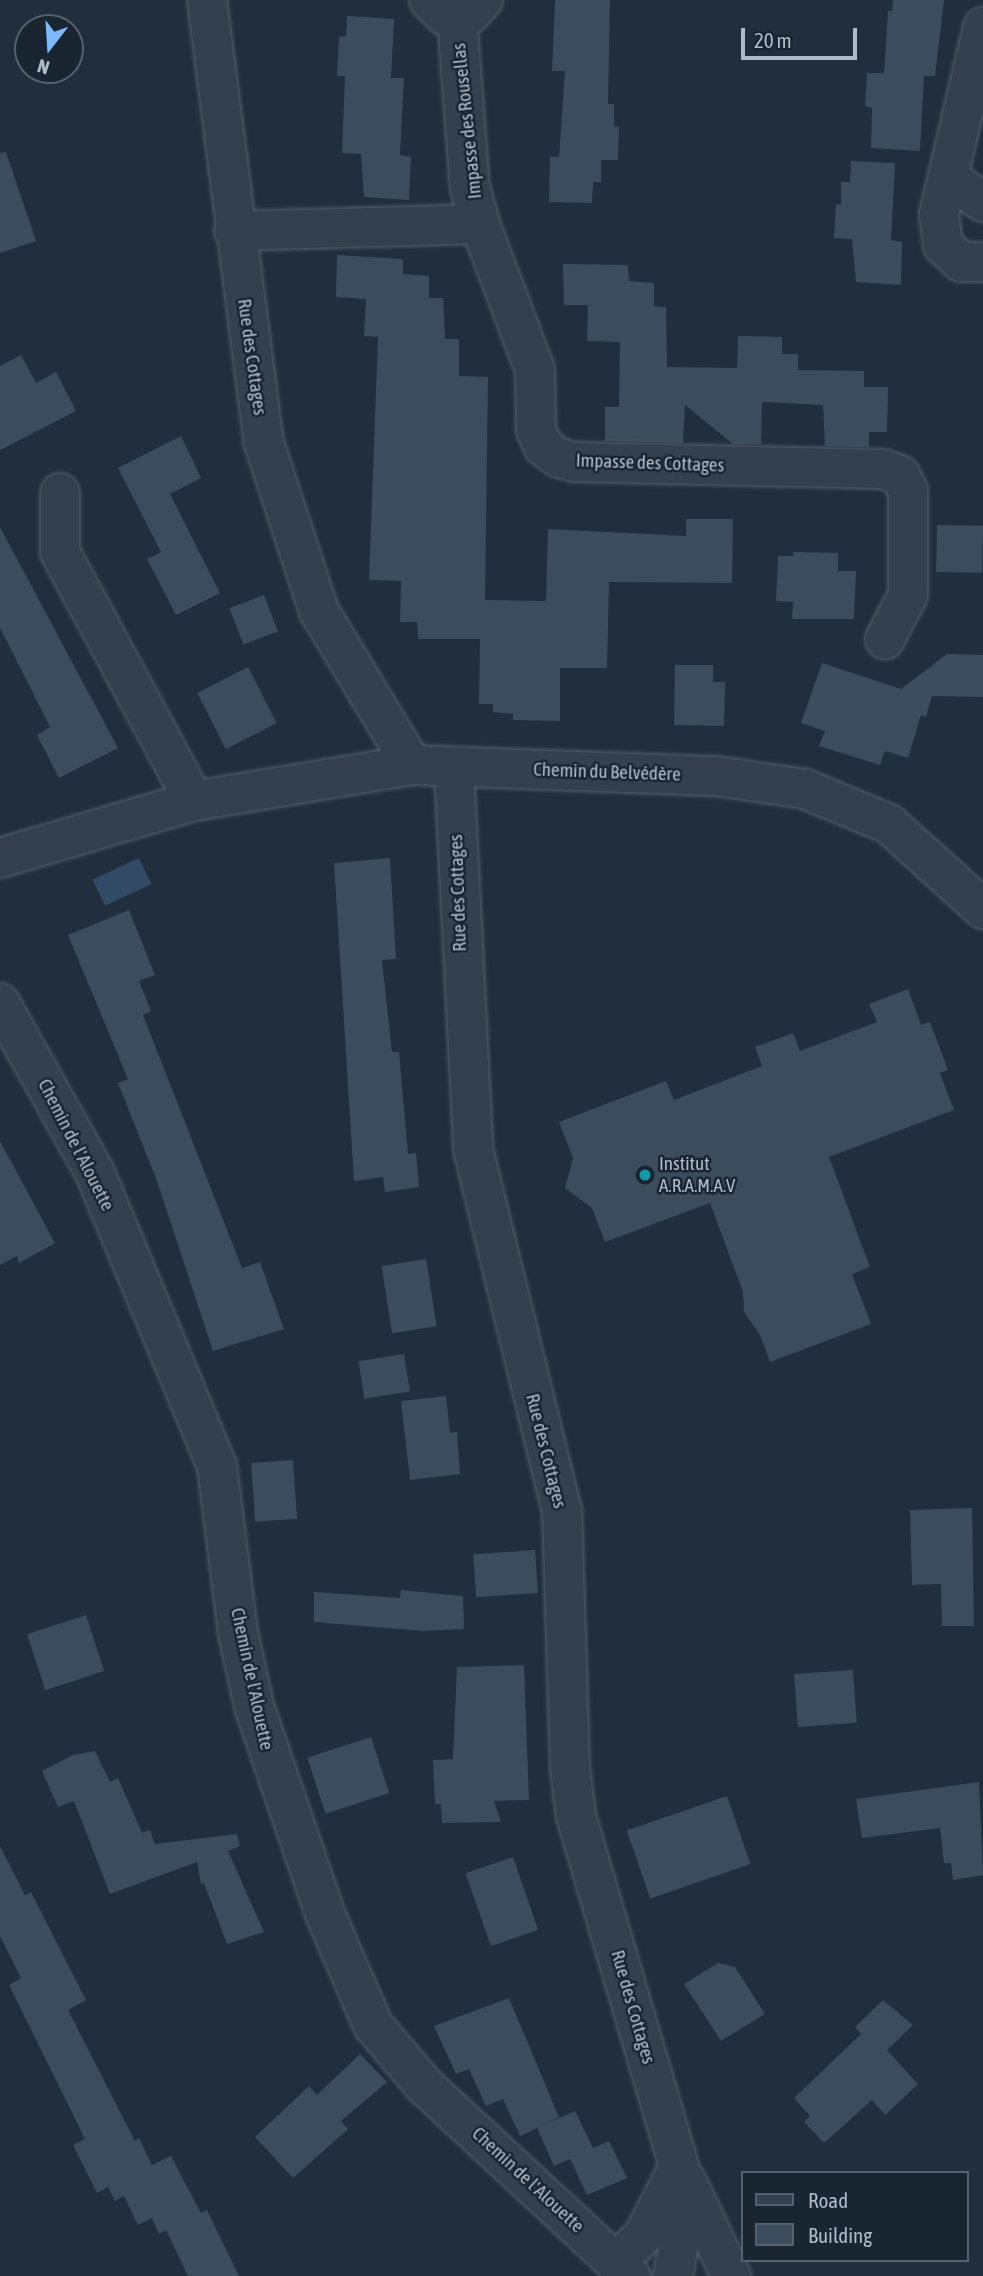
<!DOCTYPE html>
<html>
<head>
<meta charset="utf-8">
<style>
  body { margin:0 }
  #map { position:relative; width:983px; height:2276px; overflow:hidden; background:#202e3d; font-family:"Asap Condensed",sans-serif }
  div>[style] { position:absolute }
  .water>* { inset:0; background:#314b66; transform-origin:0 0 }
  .building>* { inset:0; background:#3b4d5d; transform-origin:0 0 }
  .roads { filter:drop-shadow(0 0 2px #525e6a) drop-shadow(0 0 2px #525e6a) }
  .minor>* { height:38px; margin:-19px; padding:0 19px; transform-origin:19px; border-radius:19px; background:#34404d }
  .dots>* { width:19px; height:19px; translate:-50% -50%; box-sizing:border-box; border:4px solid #192531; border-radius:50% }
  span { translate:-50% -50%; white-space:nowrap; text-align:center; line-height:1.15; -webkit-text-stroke:5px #192531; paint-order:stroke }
  .street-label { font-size:19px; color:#afbbc9 }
  .poi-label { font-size:19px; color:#afbbc9 }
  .left { translate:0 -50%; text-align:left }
  .legend { position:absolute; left:741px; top:2171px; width:228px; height:91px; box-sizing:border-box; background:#192531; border:2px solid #55616e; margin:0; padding:9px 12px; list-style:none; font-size:21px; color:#afbbc9 }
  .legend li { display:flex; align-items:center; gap:14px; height:35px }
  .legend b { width:35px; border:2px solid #55616e }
  .north { position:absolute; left:14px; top:14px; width:70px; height:70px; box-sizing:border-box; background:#192531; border:2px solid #55616e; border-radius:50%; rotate:197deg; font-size:19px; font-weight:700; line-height:28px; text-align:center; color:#afbbc9 }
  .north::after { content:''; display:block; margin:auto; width:24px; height:32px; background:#7db9ff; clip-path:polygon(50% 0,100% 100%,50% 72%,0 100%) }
  .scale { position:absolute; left:741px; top:28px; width:116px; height:32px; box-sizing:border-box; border:4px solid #afbbc9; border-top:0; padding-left:9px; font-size:21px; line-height:24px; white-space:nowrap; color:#afbbc9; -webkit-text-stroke:5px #192531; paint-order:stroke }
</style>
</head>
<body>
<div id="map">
  <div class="water">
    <div style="left:139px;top:858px;width:29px;height:51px;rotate:65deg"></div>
  </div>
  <div class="building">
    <div style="clip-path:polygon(555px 0,610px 0,608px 104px,614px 104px,614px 126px,619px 127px,618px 160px,601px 160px,601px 182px,593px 182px,592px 203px,549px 202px,550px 157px,559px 157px,565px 71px,552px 71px)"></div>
    <div style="clip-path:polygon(893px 0,944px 0,935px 76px,924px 76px,920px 151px,871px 148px,872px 108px,865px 106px,867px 73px,884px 73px,888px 11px,892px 11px)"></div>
    <div style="clip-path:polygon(347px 16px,394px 19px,391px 78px,404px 78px,400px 155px,411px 157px,409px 200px,364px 197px,361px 154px,342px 153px,345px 76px,337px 76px,339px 37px,346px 36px)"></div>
    <div style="clip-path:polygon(6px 152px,36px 241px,0 253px,0 153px)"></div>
    <div style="clip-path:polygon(851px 161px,895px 163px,891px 240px,902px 242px,901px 285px,856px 282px,852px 239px,834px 238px,836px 204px,841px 205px,841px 182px,850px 182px)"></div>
    <div style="clip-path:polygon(337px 255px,403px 259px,403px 274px,429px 276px,429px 298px,443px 298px,445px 339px,459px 339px,459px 376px,488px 377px,485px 600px,546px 601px,548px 529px,686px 536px,686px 519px,733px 519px,732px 583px,609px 582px,607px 668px,560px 668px,560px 721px,513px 720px,513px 714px,493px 712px,493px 704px,479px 704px,480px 639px,418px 639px,417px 622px,400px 622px,401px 581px,369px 580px,378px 337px,364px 336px,366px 299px,336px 297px)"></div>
    <div style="clip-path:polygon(563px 264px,628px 265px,629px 281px,654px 283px,654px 306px,666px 307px,667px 367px,737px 368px,738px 336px,782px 337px,782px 354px,798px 354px,798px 370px,864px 371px,864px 387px,888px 387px,887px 432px,869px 432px,869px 447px,825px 446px,823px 405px,762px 402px,761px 444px,733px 444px,685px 405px,683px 443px,605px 441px,605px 407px,619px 407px,620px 342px,587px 341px,588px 305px,564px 305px)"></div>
    <div style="clip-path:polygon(21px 355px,36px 383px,56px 372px,76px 411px,0 450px,0 366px)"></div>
    <div style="clip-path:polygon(181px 436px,201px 478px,170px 494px,220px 593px,176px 615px,147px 559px,161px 552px,118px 468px)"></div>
    <div style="left:937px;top:525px;width:46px;height:47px;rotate:1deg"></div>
    <div style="clip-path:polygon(0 527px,118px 748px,59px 778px,37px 735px,50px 727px,0 628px)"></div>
    <div style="clip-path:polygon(793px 552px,838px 553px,838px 571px,856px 571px,854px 619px,792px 619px,793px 602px,776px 601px,778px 556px,793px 556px)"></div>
    <div style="left:264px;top:595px;width:39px;height:37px;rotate:69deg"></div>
    <div style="clip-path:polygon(947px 654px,983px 655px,983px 697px,932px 696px,926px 717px,921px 715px,908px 758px,885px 751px,880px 765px,819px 746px,825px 731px,801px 723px,822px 663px,901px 689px)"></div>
    <div style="clip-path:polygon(675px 665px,713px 665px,713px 682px,725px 682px,724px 726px,674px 725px)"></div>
    <div style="left:248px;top:667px;width:63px;height:57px;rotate:63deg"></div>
    <div style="clip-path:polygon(390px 858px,396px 959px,382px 960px,392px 1052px,399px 1052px,408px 1154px,416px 1153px,419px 1187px,385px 1192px,383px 1177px,354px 1181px,334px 863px)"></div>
    <div style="clip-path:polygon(129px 910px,155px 975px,139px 981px,151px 1011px,143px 1015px,242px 1268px,260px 1262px,284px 1329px,213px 1351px,157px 1181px,118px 1083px,128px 1079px,68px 935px)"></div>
    <div style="clip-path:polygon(908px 989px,921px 1025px,930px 1022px,948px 1070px,940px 1073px,954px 1110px,829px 1157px,870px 1267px,852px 1274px,871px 1324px,770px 1362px,760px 1335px,744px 1312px,743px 1292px,710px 1203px,605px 1242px,592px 1208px,565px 1188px,573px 1158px,559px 1122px,666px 1081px,674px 1100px,762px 1066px,755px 1047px,793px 1033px,800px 1051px,877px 1022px,869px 1004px)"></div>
    <div style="clip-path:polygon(0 1141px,55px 1243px,19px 1263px,17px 1256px,0 1265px)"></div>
    <div style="left:426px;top:1259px;width:68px;height:45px;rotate:81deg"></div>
    <div style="left:404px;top:1354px;width:38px;height:46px;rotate:81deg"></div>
    <div style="clip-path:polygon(446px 1396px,450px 1433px,457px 1432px,460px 1474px,410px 1480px,401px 1401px)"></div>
    <div style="left:293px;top:1460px;width:59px;height:42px;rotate:86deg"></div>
    <div style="clip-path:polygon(972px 1508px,974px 1626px,942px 1626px,941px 1584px,912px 1585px,910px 1510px)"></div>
    <div style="left:535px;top:1550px;width:43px;height:62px;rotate:86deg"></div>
    <div style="clip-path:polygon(401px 1590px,463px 1596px,464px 1629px,423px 1631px,314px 1622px,314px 1592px,400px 1598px)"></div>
    <div style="left:86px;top:1615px;width:59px;height:62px;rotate:72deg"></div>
    <div style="clip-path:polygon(524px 1665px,529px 1800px,494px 1801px,501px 1822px,442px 1823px,441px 1804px,435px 1804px,433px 1760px,453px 1759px,457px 1667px)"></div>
    <div style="left:853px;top:1670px;width:53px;height:59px;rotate:86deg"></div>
    <div style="left:371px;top:1737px;width:59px;height:67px;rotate:72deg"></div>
    <div style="clip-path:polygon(95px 1751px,110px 1782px,118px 1778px,142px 1833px,150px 1830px,155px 1844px,237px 1834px,240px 1846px,228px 1851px,264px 1932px,227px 1944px,204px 1883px,201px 1884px,197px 1862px,110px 1894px,74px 1801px,58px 1807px,42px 1771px,73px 1755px)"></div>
    <div style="clip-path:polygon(979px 1782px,983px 1875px,953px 1880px,951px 1863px,944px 1863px,940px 1828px,862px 1838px,856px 1799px)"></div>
    <div style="left:727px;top:1796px;width:72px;height:106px;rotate:71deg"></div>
    <div style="clip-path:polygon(0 1846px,25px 1895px,31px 1892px,86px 2000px,68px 2010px,135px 2141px,139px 2138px,152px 2165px,171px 2156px,201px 2213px,207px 2210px,239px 2276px,188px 2276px,166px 2230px,159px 2234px,152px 2218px,138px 2225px,124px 2196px,115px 2201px,108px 2187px,97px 2193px,73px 2145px,85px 2139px,9px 1985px,21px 1978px,0 1936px)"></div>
    <div style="left:513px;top:1857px;width:77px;height:50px;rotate:71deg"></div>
    <div style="clip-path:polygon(718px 1963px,735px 1967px,765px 2014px,721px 2041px,684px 1984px)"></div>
    <div style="clip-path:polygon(509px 1998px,559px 2117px,539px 2127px,575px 2111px,593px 2148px,609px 2141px,627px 2178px,587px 2195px,570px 2159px,554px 2166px,537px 2128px,520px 2136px,503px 2099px,486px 2106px,469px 2069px,456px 2074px,434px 2026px)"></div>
    <div style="clip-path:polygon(883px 2000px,913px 2025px,887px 2050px,918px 2084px,885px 2115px,872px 2100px,824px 2143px,804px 2122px,810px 2116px,794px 2098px,861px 2034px,855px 2027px)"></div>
    <div style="clip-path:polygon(360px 2054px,387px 2082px,341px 2121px,348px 2129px,293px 2178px,255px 2137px,309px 2086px,317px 2095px)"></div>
  </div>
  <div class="roads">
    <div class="minor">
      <div style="left:207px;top:0;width:444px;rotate:82.7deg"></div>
      <div style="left:263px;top:440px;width:180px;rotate:71.9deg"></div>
      <div style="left:319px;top:611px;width:180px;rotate:58.9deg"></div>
      <div style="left:429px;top:0;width:21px;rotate:45deg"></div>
      <div style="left:444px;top:15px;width:13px;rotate:9deg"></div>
      <div style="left:457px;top:17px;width:13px;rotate:-13deg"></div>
      <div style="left:470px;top:14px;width:19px;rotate:-47deg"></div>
      <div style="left:457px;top:17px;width:171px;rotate:85.7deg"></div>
      <div style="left:470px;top:188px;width:37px;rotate:74deg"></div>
      <div style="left:983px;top:27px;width:192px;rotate:103.2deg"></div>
      <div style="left:939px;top:214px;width:31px;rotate:83deg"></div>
      <div style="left:943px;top:245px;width:25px;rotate:43deg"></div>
      <div style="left:961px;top:262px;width:22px"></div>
      <div style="left:950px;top:179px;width:40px;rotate:34.9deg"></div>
      <div style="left:234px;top:231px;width:246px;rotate:-1.6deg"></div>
      <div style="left:480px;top:224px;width:156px;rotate:69.4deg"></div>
      <div style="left:535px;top:370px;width:60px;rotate:89deg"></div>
      <div style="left:536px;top:430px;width:17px;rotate:66deg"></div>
      <div style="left:543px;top:446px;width:18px;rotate:38deg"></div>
      <div style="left:557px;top:457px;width:18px;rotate:16deg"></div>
      <div style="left:574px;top:462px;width:309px;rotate:1.3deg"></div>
      <div style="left:883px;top:469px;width:18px;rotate:19deg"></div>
      <div style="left:900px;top:475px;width:18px;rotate:63deg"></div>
      <div style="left:908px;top:491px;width:104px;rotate:90deg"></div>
      <div style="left:908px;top:595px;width:50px;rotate:117.6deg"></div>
      <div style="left:60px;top:493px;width:59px;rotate:90deg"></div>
      <div style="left:60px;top:552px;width:283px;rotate:61.7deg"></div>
      <div style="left:454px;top:768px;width:381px;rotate:87.1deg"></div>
      <div style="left:473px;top:1149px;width:372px;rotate:76.2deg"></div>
      <div style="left:562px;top:1510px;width:258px;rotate:88.2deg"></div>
      <div style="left:570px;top:1768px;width:48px;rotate:82.9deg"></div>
      <div style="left:576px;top:1816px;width:366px;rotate:73.6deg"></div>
      <div style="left:679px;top:2167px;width:50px;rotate:84.3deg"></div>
      <div style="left:684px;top:2217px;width:60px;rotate:100.6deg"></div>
      <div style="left:0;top:858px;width:202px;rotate:-16.4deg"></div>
      <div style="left:194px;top:801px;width:221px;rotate:-9.4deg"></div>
      <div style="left:412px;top:765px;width:304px;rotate:2.1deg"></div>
      <div style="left:716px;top:776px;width:90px;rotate:8.3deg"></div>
      <div style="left:805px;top:789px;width:91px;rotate:22.6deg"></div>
      <div style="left:889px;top:824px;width:127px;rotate:42.1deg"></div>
      <div style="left:0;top:1003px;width:195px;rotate:60.8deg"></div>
      <div style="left:95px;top:1173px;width:317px;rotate:67.4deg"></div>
      <div style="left:217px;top:1466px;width:168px;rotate:82.8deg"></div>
      <div style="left:238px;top:1633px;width:75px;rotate:77.6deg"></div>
      <div style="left:254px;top:1706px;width:222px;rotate:71.1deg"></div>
      <div style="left:326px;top:1916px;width:119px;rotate:66.7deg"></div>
      <div style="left:373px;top:2025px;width:80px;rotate:49.6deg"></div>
      <div style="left:425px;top:2086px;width:280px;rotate:42.8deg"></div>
      <div style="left:687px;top:2182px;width:104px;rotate:64.9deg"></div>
      <div style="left:616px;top:2263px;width:40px;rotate:-45deg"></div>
      <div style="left:644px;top:2235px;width:76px;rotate:-62.8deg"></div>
    </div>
  </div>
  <div class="dots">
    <div style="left:645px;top:1175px;background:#0f9aa8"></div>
  </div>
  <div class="street-label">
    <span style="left:467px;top:121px;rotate:-96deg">Impasse des Rousellas</span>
    <span style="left:252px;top:357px;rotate:82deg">Rue des Cottages</span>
    <span style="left:650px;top:463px;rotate:2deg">Impasse des Cottages</span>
    <span style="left:607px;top:772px;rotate:2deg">Chemin du Belvédère</span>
    <span style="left:458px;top:893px;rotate:-92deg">Rue des Cottages</span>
    <span style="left:76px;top:1145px;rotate:63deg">Chemin de l'Alouette</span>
    <span style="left:546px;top:1451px;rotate:76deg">Rue des Cottages</span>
    <span style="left:252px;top:1679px;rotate:78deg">Chemin de l'Alouette</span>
    <span style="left:633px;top:2007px;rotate:74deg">Rue des Cottages</span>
    <span style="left:528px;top:2180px;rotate:43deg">Chemin de l'Alouette</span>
  </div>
  <div class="poi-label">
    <span class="left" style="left:659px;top:1175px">Institut<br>A.R.A.M.A.V</span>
  </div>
  <ul class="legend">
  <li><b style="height:9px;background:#34404d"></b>Road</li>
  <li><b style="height:19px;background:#3b4d5d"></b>Building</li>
  </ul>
  <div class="north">N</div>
  <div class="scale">20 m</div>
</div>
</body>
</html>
